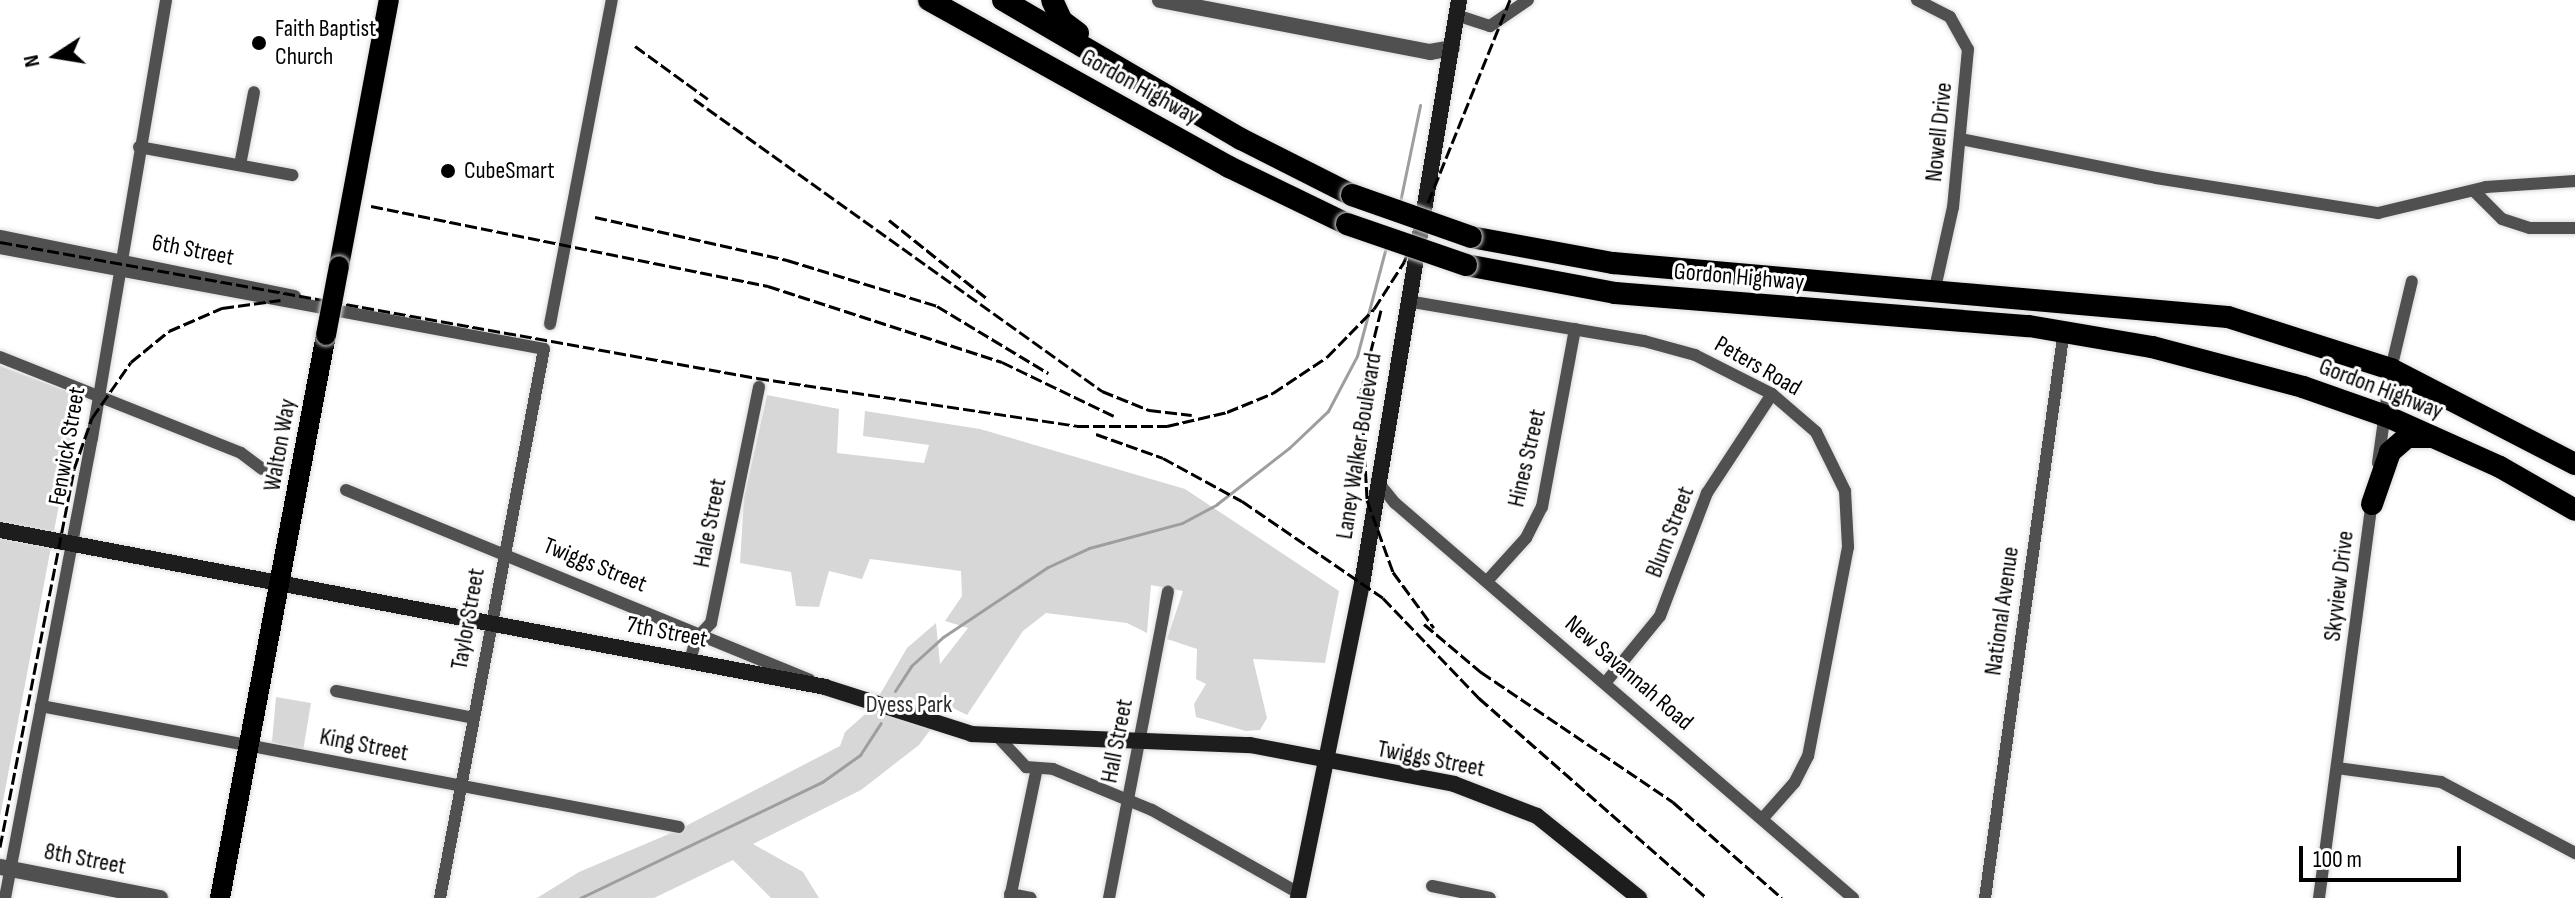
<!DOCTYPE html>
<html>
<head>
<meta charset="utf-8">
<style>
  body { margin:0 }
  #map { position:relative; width:2575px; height:898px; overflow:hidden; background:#fff; font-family:"Sofia Sans Condensed",sans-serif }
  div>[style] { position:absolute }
  .green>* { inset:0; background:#d7d7d7 }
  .stream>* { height:3px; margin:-1.5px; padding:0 1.5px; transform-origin:1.5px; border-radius:1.5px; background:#9e9e9e }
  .roads { filter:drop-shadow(0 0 2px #dbdbdb) drop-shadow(0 0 2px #dbdbdb) }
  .minor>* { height:12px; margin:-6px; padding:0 6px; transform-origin:6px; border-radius:6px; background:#505050 }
  .tertiary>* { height:16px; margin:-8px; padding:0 8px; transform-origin:8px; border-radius:8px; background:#505050 }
  .secondary>* { height:16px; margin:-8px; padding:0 8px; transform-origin:8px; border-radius:8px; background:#1d1d1d }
  .primary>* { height:20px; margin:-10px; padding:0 10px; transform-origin:10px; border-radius:10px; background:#000 }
  .trunk>* { height:22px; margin:-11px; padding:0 11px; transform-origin:11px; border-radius:11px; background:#000 }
  .rail>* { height:3px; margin-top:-1.5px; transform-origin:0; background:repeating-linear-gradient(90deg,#000 0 12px,transparent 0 16px) }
  .bridges { filter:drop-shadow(0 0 2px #dbdbdb) drop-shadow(0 0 2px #dbdbdb) }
  .primary-bridge>* { height:20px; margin:-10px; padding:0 10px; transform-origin:10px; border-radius:10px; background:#000 }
  .trunk-bridge>* { height:22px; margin:-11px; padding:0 11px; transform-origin:11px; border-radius:11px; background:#000 }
  .dots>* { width:22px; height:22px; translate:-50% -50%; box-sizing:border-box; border:4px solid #fff; border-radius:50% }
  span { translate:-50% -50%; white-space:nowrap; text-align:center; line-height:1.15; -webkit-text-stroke:6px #fff; paint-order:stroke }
  .poi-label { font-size:24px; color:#000 }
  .left { translate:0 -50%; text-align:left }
  .street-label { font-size:24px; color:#000 }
  .park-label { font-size:24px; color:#2e2e2e }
  .north { position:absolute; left:16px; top:16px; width:80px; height:80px; -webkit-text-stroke:6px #fff; paint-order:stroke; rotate:258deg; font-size:22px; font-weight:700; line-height:32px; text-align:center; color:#000 }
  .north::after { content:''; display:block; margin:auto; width:28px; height:36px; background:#000; clip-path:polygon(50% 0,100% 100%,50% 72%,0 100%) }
  .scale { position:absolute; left:2299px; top:846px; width:162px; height:36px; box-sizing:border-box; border:4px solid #000; border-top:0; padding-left:10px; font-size:24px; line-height:28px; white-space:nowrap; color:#000; -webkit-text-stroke:6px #fff; paint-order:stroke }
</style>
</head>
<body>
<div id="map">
  <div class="green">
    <div style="clip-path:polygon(0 366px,77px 395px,83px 403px,68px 457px,0 817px)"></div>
    <div style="clip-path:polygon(767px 395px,839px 409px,837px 453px,924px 463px,929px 445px,863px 436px,865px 411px,980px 429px,1185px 489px,1339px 591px,1325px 663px,1253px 659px,1267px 718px,1260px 730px,1246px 731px,1196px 717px,1194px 704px,1206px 684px,1196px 679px,1197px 649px,1167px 639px,1183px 591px,1151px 585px,1147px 633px,1127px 623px,1046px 613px,1023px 631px,967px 715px,941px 702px,942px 714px,919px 745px,861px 790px,753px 844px,803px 872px,819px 898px,771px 898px,733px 860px,654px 898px,537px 898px,579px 872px,676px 831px,840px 746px,845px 732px,872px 708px,907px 648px,936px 623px,940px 664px,968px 628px,945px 621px,962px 596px,961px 571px,870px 559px,862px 579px,829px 571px,819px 607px,796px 606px,791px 572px,740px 563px,744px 498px)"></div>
    <div style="clip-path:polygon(276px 697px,311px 703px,303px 751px,272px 742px)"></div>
  </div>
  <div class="stream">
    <div style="left:1400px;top:202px;width:99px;rotate:-78.3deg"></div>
    <div style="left:895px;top:691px;width:30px;rotate:-57deg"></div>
    <div style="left:911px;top:666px;width:43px;rotate:-42.2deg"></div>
    <div style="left:943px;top:637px;width:126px;rotate:-33.7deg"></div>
    <div style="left:1048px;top:567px;width:45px;rotate:-24.9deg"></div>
    <div style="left:1089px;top:548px;width:96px;rotate:-15deg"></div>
    <div style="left:1182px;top:523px;width:40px;rotate:-28deg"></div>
    <div style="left:1217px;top:504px;width:91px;rotate:-37.9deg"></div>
    <div style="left:1289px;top:448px;width:54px;rotate:-43.5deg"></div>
    <div style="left:1328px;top:411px;width:62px;rotate:-62.2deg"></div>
    <div style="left:1357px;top:356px;width:113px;rotate:-75.1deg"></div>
    <div style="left:580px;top:898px;width:268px;rotate:-25.6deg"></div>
    <div style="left:822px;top:782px;width:47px;rotate:-35.4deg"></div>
    <div style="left:860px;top:755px;width:38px;rotate:-57deg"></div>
  </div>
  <div class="roads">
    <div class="minor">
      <div style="left:1917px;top:0;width:37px;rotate:27deg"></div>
      <div style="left:1950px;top:17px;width:37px;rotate:61deg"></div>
      <div style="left:1968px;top:49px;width:159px;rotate:95.4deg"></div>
      <div style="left:1953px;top:207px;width:88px;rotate:102.5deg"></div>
      <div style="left:1456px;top:15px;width:36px;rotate:18deg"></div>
      <div style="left:1490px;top:26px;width:46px;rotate:-34.4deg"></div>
      <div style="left:1961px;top:139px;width:199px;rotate:11.3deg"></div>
      <div style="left:2156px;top:178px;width:225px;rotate:9deg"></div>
      <div style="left:2378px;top:213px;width:111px;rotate:-13.5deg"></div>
      <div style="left:2486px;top:187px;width:89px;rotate:-3.9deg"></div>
      <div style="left:139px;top:147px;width:156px;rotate:10.4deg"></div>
      <div style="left:240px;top:165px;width:74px;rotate:-79.1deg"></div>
      <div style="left:2475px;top:192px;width:38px;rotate:45deg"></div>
      <div style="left:2502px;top:219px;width:29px;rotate:18deg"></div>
      <div style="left:2530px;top:228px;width:45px"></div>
      <div style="left:0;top:236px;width:301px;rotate:11.5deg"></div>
      <div style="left:0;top:248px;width:553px;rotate:10.52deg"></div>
      <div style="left:544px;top:349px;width:559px;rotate:100.73deg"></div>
      <div style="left:1407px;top:301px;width:240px;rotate:9.6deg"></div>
      <div style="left:1644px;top:341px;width:53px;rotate:15.4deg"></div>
      <div style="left:1695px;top:355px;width:86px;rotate:26.9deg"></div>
      <div style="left:1772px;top:394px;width:58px;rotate:40.8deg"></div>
      <div style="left:1816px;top:432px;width:66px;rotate:63.8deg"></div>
      <div style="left:1845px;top:491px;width:56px;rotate:86.9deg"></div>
      <div style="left:1848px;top:547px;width:213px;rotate:100.8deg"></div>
      <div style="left:1808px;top:756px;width:30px;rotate:117deg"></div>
      <div style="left:1794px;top:783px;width:48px;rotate:131.6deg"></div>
      <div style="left:550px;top:324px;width:330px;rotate:-79.2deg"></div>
      <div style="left:0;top:357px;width:259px;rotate:21.7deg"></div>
      <div style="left:241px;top:453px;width:26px;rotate:37deg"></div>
      <div style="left:2378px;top:463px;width:95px;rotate:-82.1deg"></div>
      <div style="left:2391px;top:369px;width:90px;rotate:-76.6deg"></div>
      <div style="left:1377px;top:481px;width:28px;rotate:51deg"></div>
      <div style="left:1395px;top:503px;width:605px;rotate:40.78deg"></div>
      <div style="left:346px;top:490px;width:501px;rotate:22.27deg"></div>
      <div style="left:1488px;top:580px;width:57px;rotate:-47.9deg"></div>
      <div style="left:1526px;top:538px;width:35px;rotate:-63deg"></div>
      <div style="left:1542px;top:507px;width:181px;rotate:-79.5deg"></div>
      <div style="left:690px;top:661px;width:23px;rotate:-75deg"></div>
      <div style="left:696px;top:639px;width:22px;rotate:-47deg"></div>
      <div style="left:711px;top:623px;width:241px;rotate:-78.5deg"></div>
      <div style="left:1606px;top:682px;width:85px;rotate:-50.7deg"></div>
      <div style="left:1660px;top:616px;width:132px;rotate:-69.1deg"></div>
      <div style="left:1707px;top:493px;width:118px;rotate:-56.7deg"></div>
      <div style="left:336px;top:691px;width:140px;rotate:11.1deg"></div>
      <div style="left:41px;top:706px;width:649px;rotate:10.74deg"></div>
      <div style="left:999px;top:738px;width:40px;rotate:47deg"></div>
      <div style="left:1026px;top:767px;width:27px;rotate:4deg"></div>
      <div style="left:1053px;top:769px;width:107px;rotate:22.5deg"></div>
      <div style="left:1152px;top:810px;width:169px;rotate:29.5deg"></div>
      <div style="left:2337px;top:768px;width:105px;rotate:7.7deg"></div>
      <div style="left:2441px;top:782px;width:152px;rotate:27.9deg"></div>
      <div style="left:1432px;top:886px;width:59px;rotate:11.7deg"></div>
      <div style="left:1010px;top:894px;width:21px;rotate:11deg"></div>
      <div style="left:5px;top:898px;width:468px;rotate:-79.3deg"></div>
      <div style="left:92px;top:438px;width:444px;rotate:-80.4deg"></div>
      <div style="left:1010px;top:898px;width:129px;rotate:-78.3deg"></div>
      <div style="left:1109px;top:898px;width:312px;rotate:-79.1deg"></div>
      <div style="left:1985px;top:898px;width:573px;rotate:-82.08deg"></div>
      <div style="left:2319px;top:898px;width:401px;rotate:-82.4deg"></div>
    </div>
    <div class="tertiary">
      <div style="left:1160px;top:0;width:275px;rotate:10.9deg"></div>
      <div style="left:1430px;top:52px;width:22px;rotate:-10deg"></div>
      <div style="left:0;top:867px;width:163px;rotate:11deg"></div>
    </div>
    <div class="secondary">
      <div style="left:0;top:530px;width:840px;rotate:10.77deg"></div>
      <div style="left:825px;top:687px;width:154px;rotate:17.7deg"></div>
      <div style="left:972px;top:734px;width:278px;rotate:2.3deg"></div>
      <div style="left:1250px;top:745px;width:208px;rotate:10.8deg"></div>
      <div style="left:1454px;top:784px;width:89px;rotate:21.1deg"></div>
      <div style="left:1537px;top:816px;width:131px;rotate:38.8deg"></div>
      <div style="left:1298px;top:898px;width:320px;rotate:-78.5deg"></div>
      <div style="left:1362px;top:584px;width:592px;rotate:-80.57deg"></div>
    </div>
    <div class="primary">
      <div style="left:339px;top:266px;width:271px;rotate:-79.4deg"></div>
      <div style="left:220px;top:898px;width:573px;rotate:-79.34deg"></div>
    </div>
    <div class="trunk">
      <div style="left:929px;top:0;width:343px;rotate:29.1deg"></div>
      <div style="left:1229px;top:167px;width:131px;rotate:25.8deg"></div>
      <div style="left:1003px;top:0;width:276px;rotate:30.3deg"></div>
      <div style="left:1241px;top:139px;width:124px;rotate:26.8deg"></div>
      <div style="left:1052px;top:0;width:23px;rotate:65deg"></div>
      <div style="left:1062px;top:21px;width:20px;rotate:37deg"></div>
      <div style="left:1471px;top:237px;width:144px;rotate:10.4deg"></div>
      <div style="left:1613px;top:263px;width:617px;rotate:5.02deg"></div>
      <div style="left:2228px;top:317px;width:171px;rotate:17.7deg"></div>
      <div style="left:2391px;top:369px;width:207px;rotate:27.3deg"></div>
      <div style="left:1466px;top:265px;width:152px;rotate:10.6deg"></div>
      <div style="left:1615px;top:293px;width:415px;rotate:4.6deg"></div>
      <div style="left:2029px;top:326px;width:125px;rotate:9.7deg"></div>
      <div style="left:2152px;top:347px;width:156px;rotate:14.8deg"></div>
      <div style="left:2303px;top:387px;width:88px;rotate:19.3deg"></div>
      <div style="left:2386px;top:416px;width:125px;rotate:24.1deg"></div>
      <div style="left:2500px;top:467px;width:86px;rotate:29.8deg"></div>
      <div style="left:2372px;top:504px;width:55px;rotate:-70.9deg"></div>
      <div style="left:2390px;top:452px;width:23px;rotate:-41deg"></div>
      <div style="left:2407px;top:437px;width:25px"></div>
    </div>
  </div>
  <div class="rail">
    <div style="left:635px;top:46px;width:90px;rotate:36deg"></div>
    <div style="left:694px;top:99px;width:502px;rotate:35.59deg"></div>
    <div style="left:1102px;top:391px;width:51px;rotate:22deg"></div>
    <div style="left:1149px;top:410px;width:43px;rotate:6.6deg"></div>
    <div style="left:371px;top:206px;width:405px;rotate:11.4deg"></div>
    <div style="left:768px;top:286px;width:246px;rotate:18deg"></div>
    <div style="left:1002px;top:362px;width:124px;rotate:25.7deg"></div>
    <div style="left:595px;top:217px;width:197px;rotate:12.6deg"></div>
    <div style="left:787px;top:260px;width:157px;rotate:17deg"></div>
    <div style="left:937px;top:306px;width:130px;rotate:31.1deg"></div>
    <div style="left:889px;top:220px;width:128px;rotate:38.7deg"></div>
    <div style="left:0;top:242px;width:769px;rotate:10.18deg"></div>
    <div style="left:757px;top:378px;width:324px;rotate:8.5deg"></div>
    <div style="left:1077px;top:426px;width:90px"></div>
    <div style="left:1167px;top:426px;width:62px;rotate:-13.1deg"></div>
    <div style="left:1227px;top:412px;width:50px;rotate:-22.4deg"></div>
    <div style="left:1273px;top:393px;width:65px;rotate:-33.7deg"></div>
    <div style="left:1327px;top:357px;width:67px;rotate:-45.6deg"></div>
    <div style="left:1374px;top:309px;width:56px;rotate:-57.4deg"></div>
    <div style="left:1404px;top:262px;width:283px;rotate:-68deg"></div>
    <div style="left:1381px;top:310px;width:83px;rotate:103.9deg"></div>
    <div style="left:1361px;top:391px;width:109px;rotate:86.8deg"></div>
    <div style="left:1367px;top:500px;width:77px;rotate:70.1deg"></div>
    <div style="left:1393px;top:572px;width:69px;rotate:53.8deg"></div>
    <div style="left:1096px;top:434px;width:71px;rotate:19.7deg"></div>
    <div style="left:1163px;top:458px;width:90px;rotate:28.6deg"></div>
    <div style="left:1242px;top:501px;width:171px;rotate:34.5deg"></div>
    <div style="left:1383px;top:598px;width:139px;rotate:46.2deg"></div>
    <div style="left:1479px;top:698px;width:303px;rotate:41.3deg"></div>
    <div style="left:1424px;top:624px;width:75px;rotate:40.1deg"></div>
    <div style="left:1481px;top:672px;width:232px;rotate:34.1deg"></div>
    <div style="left:1673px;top:802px;width:145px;rotate:41.4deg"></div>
    <div style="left:0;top:847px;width:385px;rotate:-78.9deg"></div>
    <div style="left:74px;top:469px;width:54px;rotate:-70.6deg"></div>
    <div style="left:92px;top:418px;width:68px;rotate:-55.1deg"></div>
    <div style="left:131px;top:362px;width:49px;rotate:-39.2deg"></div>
    <div style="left:169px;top:331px;width:58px;rotate:-23.5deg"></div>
    <div style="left:222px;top:308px;width:59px;rotate:-7.9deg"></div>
  </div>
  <div class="bridges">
    <div class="primary-bridge">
      <div style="left:326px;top:335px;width:70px;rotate:-79.3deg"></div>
    </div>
    <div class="trunk-bridge">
      <div style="left:1352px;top:195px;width:126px;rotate:19.4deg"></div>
      <div style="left:1347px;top:224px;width:126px;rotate:19deg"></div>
    </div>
  </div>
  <div class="dots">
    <div style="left:259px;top:43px;background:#000"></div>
    <div style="left:448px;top:171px;background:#000"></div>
  </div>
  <div class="poi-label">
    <span class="left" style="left:275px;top:43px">Faith Baptist<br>Church</span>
    <span class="left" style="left:464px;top:171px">CubeSmart</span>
  </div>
  <div class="street-label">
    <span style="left:1140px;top:87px;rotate:29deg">Gordon Highway</span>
    <span style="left:1939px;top:132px;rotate:-84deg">Nowell Drive</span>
    <span style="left:193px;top:250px;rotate:11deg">6th Street</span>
    <span style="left:1739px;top:277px;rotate:5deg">Gordon Highway</span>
    <span style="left:1758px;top:366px;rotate:30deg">Peters Road</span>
    <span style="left:2381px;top:389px;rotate:21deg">Gordon Highway</span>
    <span style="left:280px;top:445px;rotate:-80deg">Walton Way</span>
    <span style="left:67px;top:446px;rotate:-80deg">Fenwick Street</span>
    <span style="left:1359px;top:446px;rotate:-81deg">Laney Walker Boulevard</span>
    <span style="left:1527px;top:458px;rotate:-77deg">Hines Street</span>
    <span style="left:710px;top:523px;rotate:-79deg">Hale Street</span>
    <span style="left:1670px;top:532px;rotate:-69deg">Blum Street</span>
    <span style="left:595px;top:565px;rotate:22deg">Twiggs Street</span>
    <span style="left:2339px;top:586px;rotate:-83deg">Skyview Drive</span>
    <span style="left:2002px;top:611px;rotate:-82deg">National Avenue</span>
    <span style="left:468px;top:619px;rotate:-80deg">Taylor Street</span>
    <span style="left:667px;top:632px;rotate:11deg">7th Street</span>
    <span style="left:1629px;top:673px;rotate:41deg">New Savannah Road</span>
    <span style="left:1117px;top:741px;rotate:-79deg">Hall Street</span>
    <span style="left:364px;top:745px;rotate:11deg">King Street</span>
    <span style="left:1431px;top:759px;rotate:11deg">Twiggs Street</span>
    <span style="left:85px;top:859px;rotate:11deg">8th Street</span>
  </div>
  <div class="park-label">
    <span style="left:909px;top:705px">Dyess Park</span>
  </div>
  <div class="north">N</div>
  <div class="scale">100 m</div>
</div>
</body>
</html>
